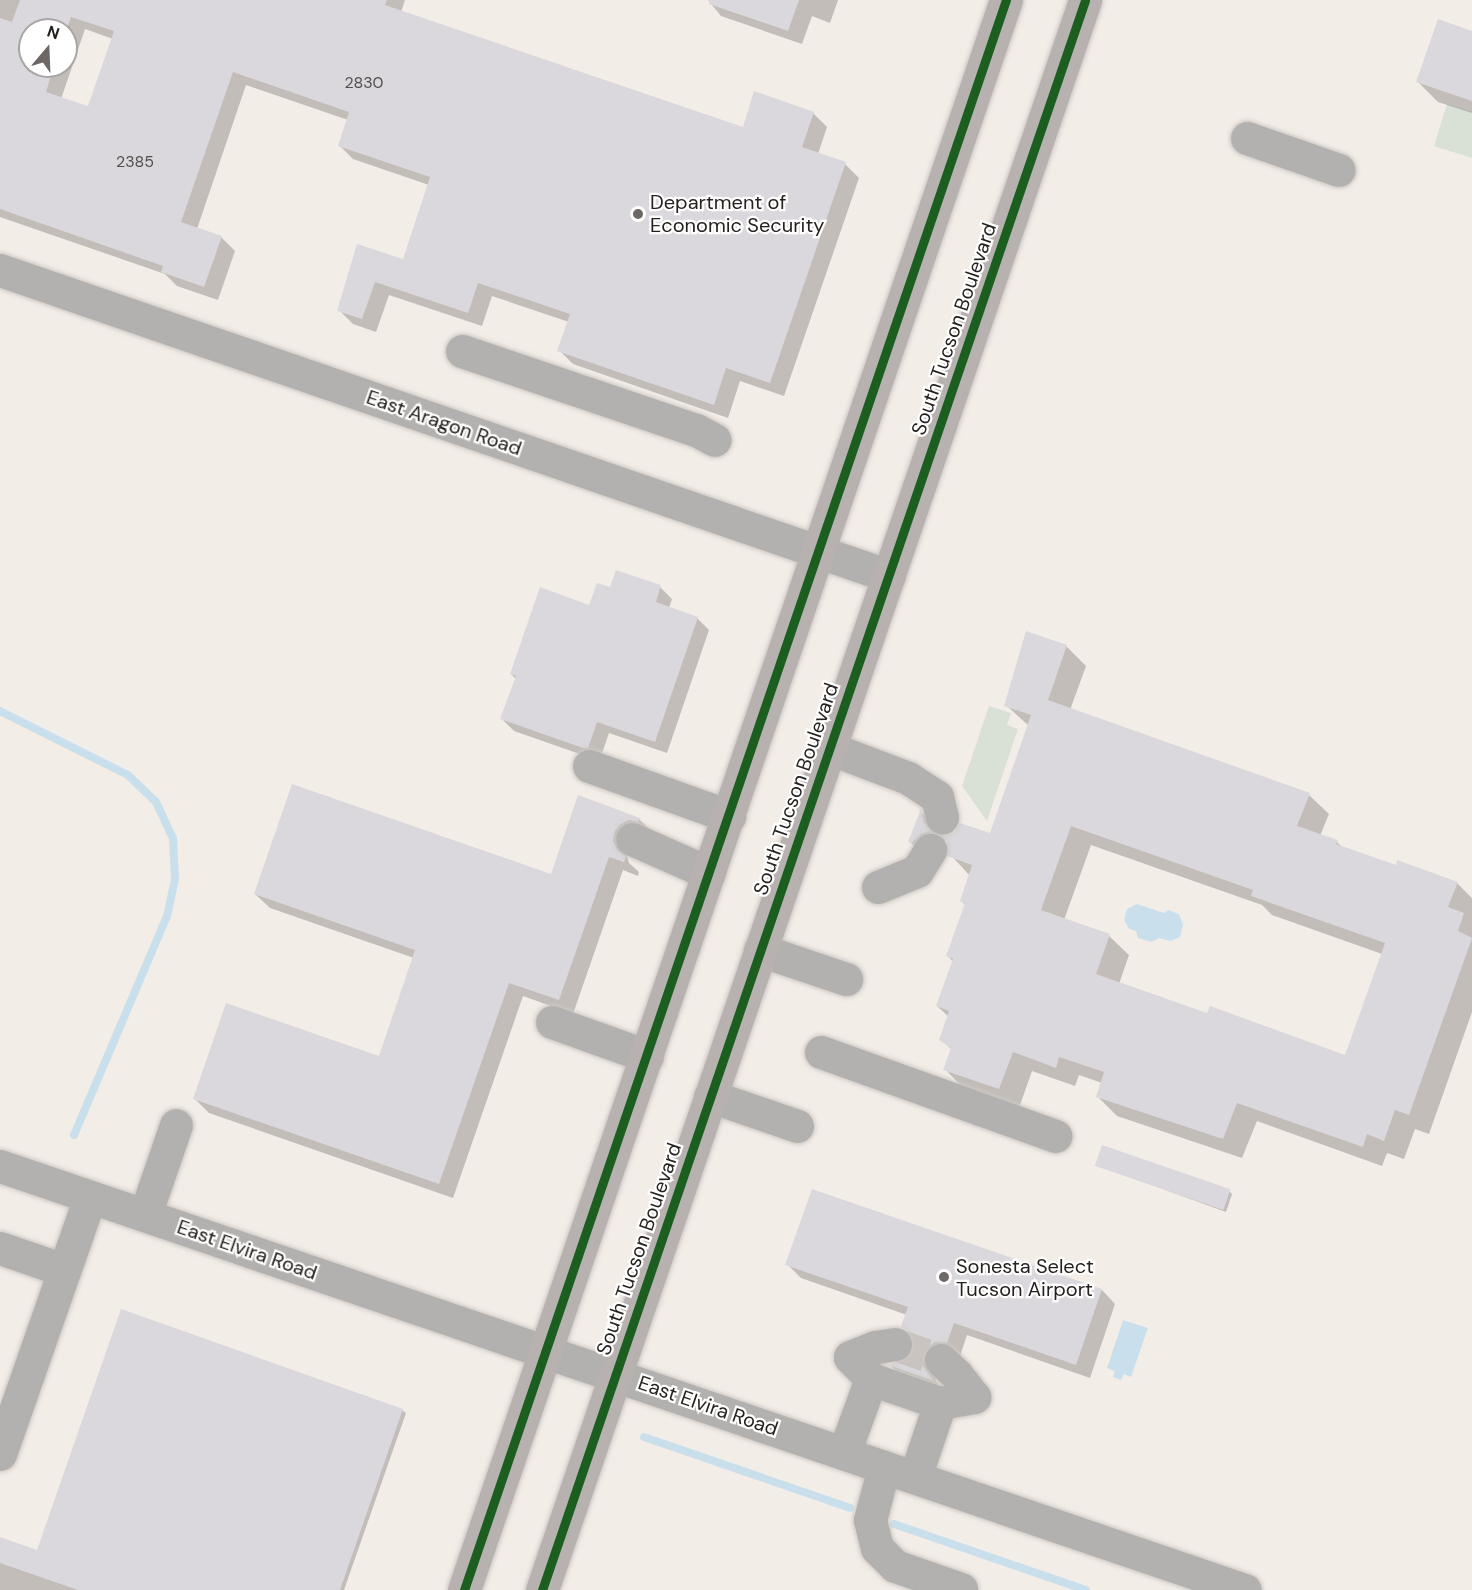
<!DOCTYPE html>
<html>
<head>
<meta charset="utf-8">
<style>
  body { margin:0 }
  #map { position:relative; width:1472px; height:1590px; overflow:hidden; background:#f3ede8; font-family:"DM Sans",sans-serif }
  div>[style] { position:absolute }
  .green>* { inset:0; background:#d9e1d6 }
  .water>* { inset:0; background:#c9e0ec }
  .shadow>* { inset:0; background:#0003 }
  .stream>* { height:8px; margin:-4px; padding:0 4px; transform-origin:4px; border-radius:4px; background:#c9e0ec }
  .building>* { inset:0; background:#dad8dc; transform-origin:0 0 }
  .minor-tunnel>* { height:33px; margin-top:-16.5px; transform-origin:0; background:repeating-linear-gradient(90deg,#cac4c0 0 33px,transparent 0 49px) }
  .roads { filter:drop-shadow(0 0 2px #cdc8c4) drop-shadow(0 0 2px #cdc8c4) }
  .minor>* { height:33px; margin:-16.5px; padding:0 16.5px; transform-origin:16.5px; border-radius:16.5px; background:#b2b1af }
  .major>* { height:33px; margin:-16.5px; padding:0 16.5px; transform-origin:16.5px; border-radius:16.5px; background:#b7b2b0 }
  .cycleway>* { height:9px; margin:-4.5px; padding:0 4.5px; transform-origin:4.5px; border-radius:4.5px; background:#1b5e20 }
  .dots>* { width:16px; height:16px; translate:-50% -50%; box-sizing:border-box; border:3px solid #fff; border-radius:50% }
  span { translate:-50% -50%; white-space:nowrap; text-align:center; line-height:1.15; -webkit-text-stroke:4.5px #fff; paint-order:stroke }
  .number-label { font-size:16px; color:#524f4e }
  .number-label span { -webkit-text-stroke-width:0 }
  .poi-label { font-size:20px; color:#25211e }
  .left { translate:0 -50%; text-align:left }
  .street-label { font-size:20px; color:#25211e }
  .north { position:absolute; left:18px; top:18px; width:60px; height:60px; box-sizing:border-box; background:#fff; border:2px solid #a8a6a5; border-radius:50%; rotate:19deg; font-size:16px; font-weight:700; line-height:24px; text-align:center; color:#25211e }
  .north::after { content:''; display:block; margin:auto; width:21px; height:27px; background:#6d6865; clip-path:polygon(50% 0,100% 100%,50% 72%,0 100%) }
</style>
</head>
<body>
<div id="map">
  <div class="green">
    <div style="clip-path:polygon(1447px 104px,1472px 112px,1472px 158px,1434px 146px)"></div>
    <div style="clip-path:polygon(989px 706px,1011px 713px,1007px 725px,1018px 729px,987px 821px,962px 786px)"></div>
  </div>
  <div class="water">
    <div style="clip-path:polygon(1137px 904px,1164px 913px,1168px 910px,1179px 914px,1183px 925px,1180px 937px,1170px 941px,1159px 938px,1151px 942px,1138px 938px,1136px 931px,1129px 929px,1124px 920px,1127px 909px)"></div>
    <div style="clip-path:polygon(1123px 1320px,1148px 1328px,1131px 1377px,1124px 1374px,1121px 1380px,1113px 1377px,1115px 1371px,1107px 1368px)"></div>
  </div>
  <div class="shadow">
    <div style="clip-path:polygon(evenodd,0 0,405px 0,401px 12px,744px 129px,813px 113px,827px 127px,818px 154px,845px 164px,859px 178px,784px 396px,740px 381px,728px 418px,573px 364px,559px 350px,569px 322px,492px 296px,482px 326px,389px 295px,376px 332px,353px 324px,339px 310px,358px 246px,404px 261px,429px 185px,353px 159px,339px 145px,348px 120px,246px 85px,197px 229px,221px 237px,235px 251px,218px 300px,177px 286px,165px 274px,0 217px,0 0,85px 29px,113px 39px,89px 108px,61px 99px,85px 29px,0 0,30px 30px,66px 30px,66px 66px,30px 66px,30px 30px)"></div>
    <div style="clip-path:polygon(708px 0,838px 0,830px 23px,812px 16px,802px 44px,721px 16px)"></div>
    <div style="clip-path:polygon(1472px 32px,1472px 113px,1438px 102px,1418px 82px)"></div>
    <div style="clip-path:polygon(660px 587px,672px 599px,669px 608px,697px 618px,709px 630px,667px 753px,609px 733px,600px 759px,597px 760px,514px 731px,502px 719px,516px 679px,511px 674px,611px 589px)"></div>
    <div style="clip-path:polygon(evenodd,1066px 646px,1086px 666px,1070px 710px,1309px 795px,1329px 814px,1320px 836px,1337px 842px,1344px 849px,1397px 867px,1457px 883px,1472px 898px,1472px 1012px,1429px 1134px,1415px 1129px,1404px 1159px,1387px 1153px,1382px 1166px,1257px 1121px,1242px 1158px,1117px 1116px,1097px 1096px,1102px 1083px,1079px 1075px,1075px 1086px,1032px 1071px,1019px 1108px,964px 1089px,945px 1069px,952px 1050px,941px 1039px,949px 1017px,937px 1006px,953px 962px,948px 956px,966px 905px,961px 901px,970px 876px,949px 853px,931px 863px,910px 842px,921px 812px,942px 832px,948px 850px,991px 835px,1029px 726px,1006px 705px,1066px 646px,1091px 845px,1262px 905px,1272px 915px,1382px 954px,1346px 1057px,1208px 1015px,1119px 984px,1129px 955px,1109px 936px,1064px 920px,1091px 845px)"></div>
    <div style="clip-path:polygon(579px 797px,639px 819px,653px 833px,629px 845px,627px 856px,629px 863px,639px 872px,638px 876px,623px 870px,573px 1014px,523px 996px,453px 1198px,209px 1113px,195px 1099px,380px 1058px,414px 958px,270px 908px,255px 894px,552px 876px)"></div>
    <div style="clip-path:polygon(1097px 1165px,1229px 1191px,1232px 1194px,1226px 1212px)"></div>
    <div style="clip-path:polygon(812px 1191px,1102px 1290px,1115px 1304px,1090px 1378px,967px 1335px,960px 1356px,949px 1355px,936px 1369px,936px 1381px,944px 1393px,903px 1378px,891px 1366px,907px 1360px,914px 1351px,913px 1336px,903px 1326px,907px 1315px,801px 1278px,787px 1264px)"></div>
    <div style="clip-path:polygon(402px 1410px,406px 1413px,344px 1590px,0 1590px,0 1539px,38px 1552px)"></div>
  </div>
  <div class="stream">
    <div style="left:0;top:711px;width:143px;rotate:26.6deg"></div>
    <div style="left:128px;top:775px;width:39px;rotate:44deg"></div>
    <div style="left:156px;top:802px;width:40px;rotate:65deg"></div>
    <div style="left:173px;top:838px;width:41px;rotate:87.2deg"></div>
    <div style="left:175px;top:879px;width:38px;rotate:102deg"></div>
    <div style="left:167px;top:916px;width:238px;rotate:113deg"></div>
    <div style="left:644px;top:1437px;width:218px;rotate:19deg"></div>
    <div style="left:894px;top:1524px;width:203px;rotate:19deg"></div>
  </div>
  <div class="building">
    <div style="clip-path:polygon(evenodd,20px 0,387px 0,385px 5px,743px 127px,754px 91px,814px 112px,802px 147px,846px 162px,770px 383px,726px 368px,714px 405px,557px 351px,570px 314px,478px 283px,468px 313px,375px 282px,362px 319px,337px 311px,357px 244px,403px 259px,430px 177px,338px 146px,349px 112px,233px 72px,181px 222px,222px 236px,204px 287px,161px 272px,163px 266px,0 209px,0 18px,12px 22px,20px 0,71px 17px,114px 31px,88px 106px,46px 92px,54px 66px,30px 66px,30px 30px,66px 30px,66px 32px,71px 17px)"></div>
    <div style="clip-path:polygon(709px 0,799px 0,788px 31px,709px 4px)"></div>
    <div style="clip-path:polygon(1438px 19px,1472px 31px,1472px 101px,1416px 82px)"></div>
    <div style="clip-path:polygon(616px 570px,661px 585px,656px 602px,698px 617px,655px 742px,597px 722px,588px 748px,583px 748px,500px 719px,516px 676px,510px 674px,540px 587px,589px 605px,597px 583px,610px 587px)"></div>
    <div style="clip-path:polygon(evenodd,1026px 631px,1067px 645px,1048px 700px,1310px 793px,1297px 826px,1338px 840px,1336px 844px,1396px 865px,1397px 860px,1458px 882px,1448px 907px,1464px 913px,1458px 931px,1472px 938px,1409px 1115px,1395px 1110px,1384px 1141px,1367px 1134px,1363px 1147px,1237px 1103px,1223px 1139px,1096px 1097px,1104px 1072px,1059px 1057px,1056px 1068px,1013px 1052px,999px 1089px,943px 1070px,951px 1048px,939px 1040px,949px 1011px,936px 1006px,953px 959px,946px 956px,965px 903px,960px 901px,972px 865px,947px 856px,947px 842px,941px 835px,955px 831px,960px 823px,990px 833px,1031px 715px,1004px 706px,1026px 631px,1071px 826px,1253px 890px,1251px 896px,1385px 943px,1345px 1055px,1210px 1006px,1207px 1013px,1096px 974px,1110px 934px,1041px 910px,1071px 826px)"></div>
    <div style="clip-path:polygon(292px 784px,551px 874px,578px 795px,640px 818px,638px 822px,629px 820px,621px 824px,615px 831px,613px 840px,617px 850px,626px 857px,624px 862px,609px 857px,559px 1000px,509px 983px,439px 1184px,193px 1099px,226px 1003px,379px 1056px,415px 950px,254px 894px)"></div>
    <div style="clip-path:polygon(921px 809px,924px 822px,931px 831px,921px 834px,912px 843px,908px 842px)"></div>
    <div style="left:1102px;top:1145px;width:136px;height:22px;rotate:19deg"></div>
    <div style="clip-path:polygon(812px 1189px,1102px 1289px,1076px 1365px,954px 1323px,947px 1343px,935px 1342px,928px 1347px,923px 1355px,923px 1366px,934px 1381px,888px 1365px,906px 1359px,913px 1350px,914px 1342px,910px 1333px,901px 1326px,908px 1307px,785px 1265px)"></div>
    <div style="clip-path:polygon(121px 1309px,403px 1409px,340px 1590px,78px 1590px,0 1563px,0 1537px,37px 1550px)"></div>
  </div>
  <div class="minor-tunnel">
    <div style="left:895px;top:1344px;width:49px;rotate:19.2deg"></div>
  </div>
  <div class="roads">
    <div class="minor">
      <div style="left:1247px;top:138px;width:97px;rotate:19.2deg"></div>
      <div style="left:0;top:270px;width:940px;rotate:18.99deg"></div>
      <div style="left:462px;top:351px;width:247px;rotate:18.7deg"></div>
      <div style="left:696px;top:430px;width:21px;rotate:28deg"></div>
      <div style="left:829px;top:748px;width:85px;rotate:20.8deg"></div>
      <div style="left:908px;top:778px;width:35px;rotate:33deg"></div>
      <div style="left:937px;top:797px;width:21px;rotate:76deg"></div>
      <div style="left:589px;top:766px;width:149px;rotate:19.7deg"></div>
      <div style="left:632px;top:839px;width:84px;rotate:23.8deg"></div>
      <div style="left:878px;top:887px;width:42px;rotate:-22.3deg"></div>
      <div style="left:917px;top:871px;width:25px;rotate:-58deg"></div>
      <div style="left:760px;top:950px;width:91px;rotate:18.6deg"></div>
      <div style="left:552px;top:1022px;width:101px;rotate:19.7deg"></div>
      <div style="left:821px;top:1052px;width:249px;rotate:19.7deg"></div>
      <div style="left:710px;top:1096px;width:92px;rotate:19deg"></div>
      <div style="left:0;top:1166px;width:1315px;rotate:18.81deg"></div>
      <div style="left:145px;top:1215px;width:95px;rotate:-71deg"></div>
      <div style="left:0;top:1248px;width:68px;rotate:19deg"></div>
      <div style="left:895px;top:1344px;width:20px;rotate:171deg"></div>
      <div style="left:875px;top:1347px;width:27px;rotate:158deg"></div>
      <div style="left:850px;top:1357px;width:30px;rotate:46deg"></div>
      <div style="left:871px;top:1379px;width:73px;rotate:19.2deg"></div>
      <div style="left:940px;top:1403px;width:35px;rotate:-10deg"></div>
      <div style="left:974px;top:1397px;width:28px;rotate:-128deg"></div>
      <div style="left:957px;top:1375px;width:22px;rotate:-137deg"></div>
      <div style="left:844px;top:1453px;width:79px;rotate:-70deg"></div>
      <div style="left:0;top:1454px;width:272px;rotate:-70.7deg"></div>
      <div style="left:884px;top:1467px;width:55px;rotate:104.8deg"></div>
      <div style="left:870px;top:1520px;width:29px;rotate:76deg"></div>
      <div style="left:877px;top:1548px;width:25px;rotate:45deg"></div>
      <div style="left:895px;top:1566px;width:70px;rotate:19.2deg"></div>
      <div style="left:915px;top:1477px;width:78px;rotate:-71.3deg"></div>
    </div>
    <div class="major">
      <div style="left:464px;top:1590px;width:1680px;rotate:-71.18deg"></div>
      <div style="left:542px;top:1590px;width:1680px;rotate:-71.14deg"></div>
    </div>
  </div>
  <div class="cycleway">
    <div style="left:464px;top:1590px;width:1680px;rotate:-71.18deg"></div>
    <div style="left:542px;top:1590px;width:1680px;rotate:-71.14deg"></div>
  </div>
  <div class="dots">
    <div style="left:638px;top:214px;background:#6d6865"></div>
    <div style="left:944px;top:1277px;background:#6d6865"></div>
  </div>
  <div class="number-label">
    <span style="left:364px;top:83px">2830</span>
    <span style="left:135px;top:162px">2385</span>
  </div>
  <div class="poi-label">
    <span class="left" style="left:650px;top:214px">Department of<br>Economic Security</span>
    <span class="left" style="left:956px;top:1278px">Sonesta Select<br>Tucson Airport</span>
  </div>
  <div class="street-label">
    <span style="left:954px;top:329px;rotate:-71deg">South Tucson Boulevard</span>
    <span style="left:444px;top:423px;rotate:19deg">East Aragon Road</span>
    <span style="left:796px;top:789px;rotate:-71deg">South Tucson Boulevard</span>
    <span style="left:639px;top:1249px;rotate:-71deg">South Tucson Boulevard</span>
    <span style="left:247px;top:1250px;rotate:19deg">East Elvira Road</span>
    <span style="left:708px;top:1406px;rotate:19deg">East Elvira Road</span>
  </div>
  <div class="north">N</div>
</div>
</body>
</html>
